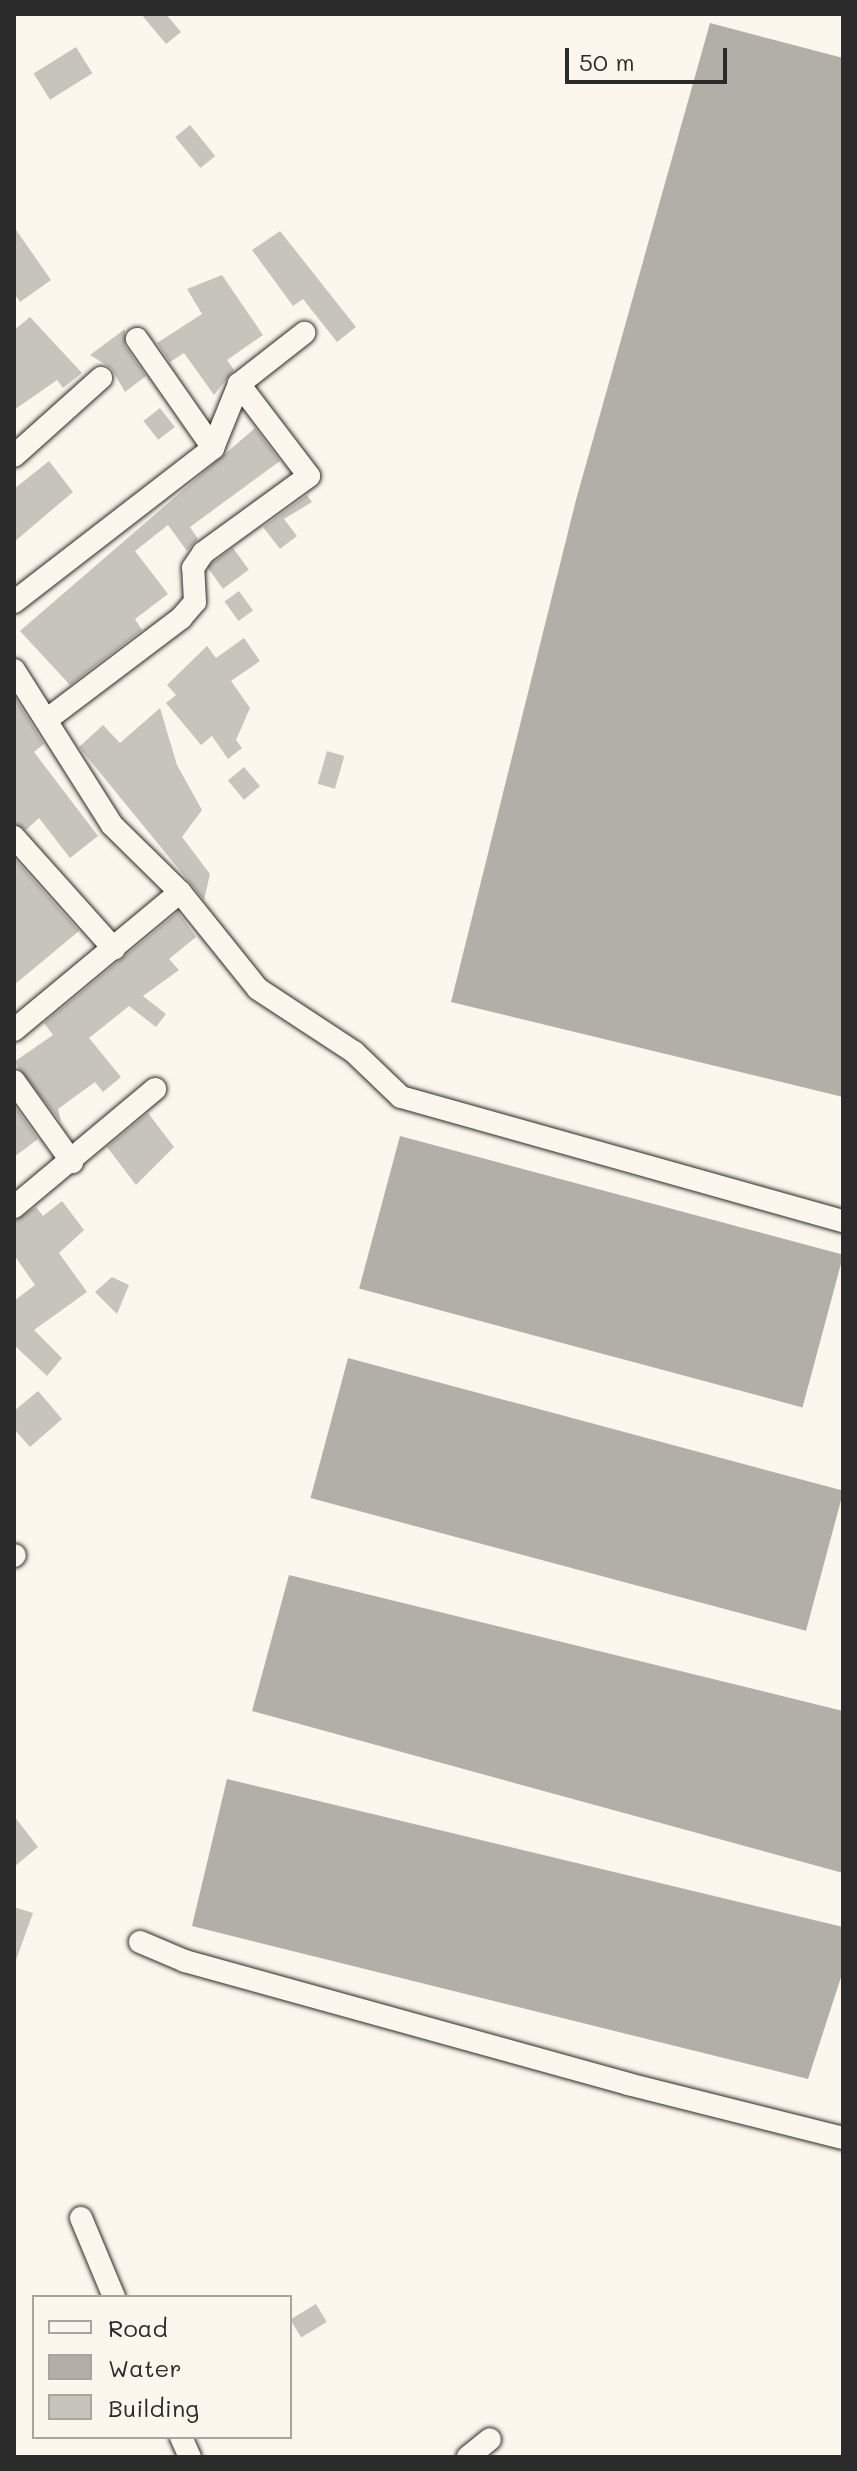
<!DOCTYPE html>
<html>
<head>
<meta charset="utf-8">
<style>
  body { margin:0 }
  #map { position:relative; width:857px; height:2471px; overflow:hidden; background:#fbf7ec; font-family:Mali,sans-serif }
  div>[style] { position:absolute }
  .water>* { inset:0; background:#b1afa7; transform-origin:0 0 }
  .building>* { inset:0; background:#c7c4bc; transform-origin:0 0 }
  .roads { filter:drop-shadow(0 0 2px #2b2b2b) drop-shadow(0 0 2px #2b2b2b) }
  .minor>* { height:22px; margin:-11px; padding:0 11px; transform-origin:11px; border-radius:11px; background:#fbf7ec }
  span { translate:-50% -50%; white-space:nowrap; text-align:center; line-height:1.15; -webkit-text-stroke:7px #fbf7ec; paint-order:stroke }
  .frame { position:absolute; inset:0; border:16px solid #2b2b2b; pointer-events:none }
  .legend { position:absolute; left:32px; top:2295px; width:260px; height:144px; box-sizing:border-box; background:#fbf7ec; border:2px solid #a8a59f; margin:0; padding:10px 14px; list-style:none; font-size:24px; color:#2b2b2b }
  .legend li { display:flex; align-items:center; gap:16px; height:40px }
  .legend b { width:40px; border:2px solid #a8a59f }
  .scale { position:absolute; left:565px; top:48px; width:162px; height:36px; box-sizing:border-box; border:4px solid #2b2b2b; border-top:0; padding-left:10px; font-size:24px; line-height:28px; white-space:nowrap; color:#2b2b2b; -webkit-text-stroke:6px #fbf7ec; paint-order:stroke }
</style>
</head>
<body>
<div id="map">
  <div class="water">
    <div style="clip-path:polygon(710px 23px,843px 58px,843px 1097px,451px 1002px,576px 500px)"></div>
    <div style="left:400px;top:1136px;width:459px;height:158px;rotate:15deg"></div>
    <div style="left:348px;top:1358px;width:513px;height:145px;rotate:15deg"></div>
    <div style="clip-path:polygon(289px 1575px,843px 1711px,843px 1873px,252px 1711px)"></div>
    <div style="clip-path:polygon(227px 1779px,843px 1927px,843px 1971px,808px 2079px,192px 1926px)"></div>
  </div>
  <div class="building">
    <div style="clip-path:polygon(141px 14px,166px 14px,181px 32px,166px 44px)"></div>
    <div style="left:76px;top:47px;width:31px;height:50px;rotate:58deg"></div>
    <div style="left:190px;top:125px;width:40px;height:19px;rotate:51deg"></div>
    <div style="clip-path:polygon(14px 227px,51px 280px,20px 302px,14px 293px)"></div>
    <div style="clip-path:polygon(280px 231px,356px 327px,337px 342px,303px 299px,293px 306px,252px 250px)"></div>
    <div style="clip-path:polygon(222px 275px,263px 335px,227px 360px,234px 370px,214px 395px,184px 353px,170px 362px,157px 343px,202px 314px,187px 289px)"></div>
    <div style="clip-path:polygon(30px 317px,82px 373px,63px 388px,57px 380px,14px 410px,14px 330px)"></div>
    <div style="clip-path:polygon(125px 329px,125px 346px,146px 376px,125px 392px,111px 368px,90px 355px)"></div>
    <div style="left:160px;top:408px;width:24px;height:21px;rotate:52deg"></div>
    <div style="clip-path:polygon(255px 428px,280px 461px,190px 527px,198px 539px,187px 551px,168px 525px,135px 551px,168px 594px,135px 619px,142px 630px,70px 685px,20px 631px)"></div>
    <div style="clip-path:polygon(49px 461px,73px 492px,14px 542px,14px 489px)"></div>
    <div style="clip-path:polygon(307px 495px,312px 502px,284px 519px,297px 536px,280px 549px,263px 527px)"></div>
    <div style="left:233px;top:548px;width:27px;height:32px;rotate:54deg"></div>
    <div style="left:239px;top:591px;width:24px;height:18px;rotate:54deg"></div>
    <div style="clip-path:polygon(244px 638px,260px 661px,231px 681px,250px 708px,236px 740px,242px 748px,228px 759px,212px 736px,201px 745px,166px 703px,176px 695px,167px 685px,207px 646px,216px 658px)"></div>
    <div style="clip-path:polygon(14px 696px,44px 744px,34px 752px,98px 836px,70px 858px,39px 818px,26px 830px,14px 823px)"></div>
    <div style="clip-path:polygon(160px 708px,177px 765px,202px 810px,182px 837px,210px 874px,204px 900px,79px 747px,103px 725px,120px 743px)"></div>
    <div style="left:327px;top:751px;width:18px;height:34px;rotate:16deg"></div>
    <div style="left:244px;top:767px;width:25px;height:21px;rotate:50deg"></div>
    <div style="clip-path:polygon(14px 858px,79px 931px,14px 985px)"></div>
    <div style="clip-path:polygon(178px 912px,196px 937px,169px 959px,179px 970px,143px 996px,166px 1014px,156px 1027px,129px 1006px,89px 1038px,121px 1077px,103px 1092px,95px 1082px,58px 1109px,61px 1122px,14px 1062px,53px 1035px,44px 1023px)"></div>
    <div style="clip-path:polygon(14px 1105px,38px 1139px,14px 1157px)"></div>
    <div style="clip-path:polygon(148px 1113px,174px 1147px,136px 1185px,107px 1147px)"></div>
    <div style="clip-path:polygon(62px 1201px,84px 1230px,59px 1253px,87px 1292px,34px 1330px,62px 1358px,47px 1376px,14px 1345px,14px 1301px,35px 1285px,14px 1255px,14px 1221px,36px 1207px,43px 1216px)"></div>
    <div style="clip-path:polygon(112px 1277px,129px 1285px,117px 1314px,95px 1292px)"></div>
    <div style="clip-path:polygon(38px 1391px,62px 1419px,30px 1447px,14px 1429px,14px 1411px)"></div>
    <div style="clip-path:polygon(14px 1816px,38px 1847px,14px 1867px)"></div>
    <div style="clip-path:polygon(14px 1907px,33px 1913px,16px 1960px,14px 1960px)"></div>
    <div style="left:316px;top:2304px;width:21px;height:30px;rotate:59deg"></div>
  </div>
  <div class="roads">
    <div class="minor">
      <div style="left:213px;top:448px;width:69px;rotate:-67.9deg"></div>
      <div style="left:14px;top:456px;width:117px;rotate:-41.9deg"></div>
      <div style="left:14px;top:602px;width:252px;rotate:-37.7deg"></div>
      <div style="left:213px;top:448px;width:133px;rotate:-124.9deg"></div>
      <div style="left:14px;top:670px;width:183px;rotate:57.7deg"></div>
      <div style="left:112px;top:825px;width:95px;rotate:44.6deg"></div>
      <div style="left:180px;top:892px;width:124px;rotate:51.2deg"></div>
      <div style="left:258px;top:989px;width:115px;rotate:33.3deg"></div>
      <div style="left:354px;top:1052px;width:65px;rotate:43.8deg"></div>
      <div style="left:401px;top:1097px;width:459px;rotate:15.7deg"></div>
      <div style="left:49px;top:718px;width:166px;rotate:-37.1deg"></div>
      <div style="left:181px;top:618px;width:21px;rotate:-49deg"></div>
      <div style="left:195px;top:602px;width:34px;rotate:-93deg"></div>
      <div style="left:193px;top:568px;width:18px;rotate:-56deg"></div>
      <div style="left:203px;top:553px;width:131px;rotate:-36deg"></div>
      <div style="left:309px;top:476px;width:116px;rotate:-127.3deg"></div>
      <div style="left:239px;top:384px;width:83px;rotate:-38.1deg"></div>
      <div style="left:14px;top:837px;width:150px;rotate:48.2deg"></div>
      <div style="left:14px;top:1030px;width:216px;rotate:-39.7deg"></div>
      <div style="left:14px;top:1081px;width:100px;rotate:54.4deg"></div>
      <div style="left:14px;top:1207px;width:184px;rotate:-39.9deg"></div>
      <div style="left:14px;top:1556px;width:1px;rotate:-45deg"></div>
      <div style="left:140px;top:1942px;width:49px;rotate:22.9deg"></div>
      <div style="left:185px;top:1961px;width:460px;rotate:15.5deg"></div>
      <div style="left:628px;top:2084px;width:222px;rotate:14.1deg"></div>
      <div style="left:81px;top:2218px;width:86px;rotate:67.3deg"></div>
      <div style="left:181px;top:2437px;width:22px;rotate:66deg"></div>
      <div style="left:468px;top:2457px;width:28px;rotate:-39deg"></div>
    </div>
  </div>
  <div class="frame"></div>
  <ul class="legend">
  <li><b style="height:10px;background:#fbf7ec"></b>Road</li>
  <li><b style="height:22px;background:#b1afa7"></b>Water</li>
  <li><b style="height:22px;background:#c7c4bc"></b>Building</li>
  </ul>
  <div class="scale">50 m</div>
</div>
</body>
</html>
